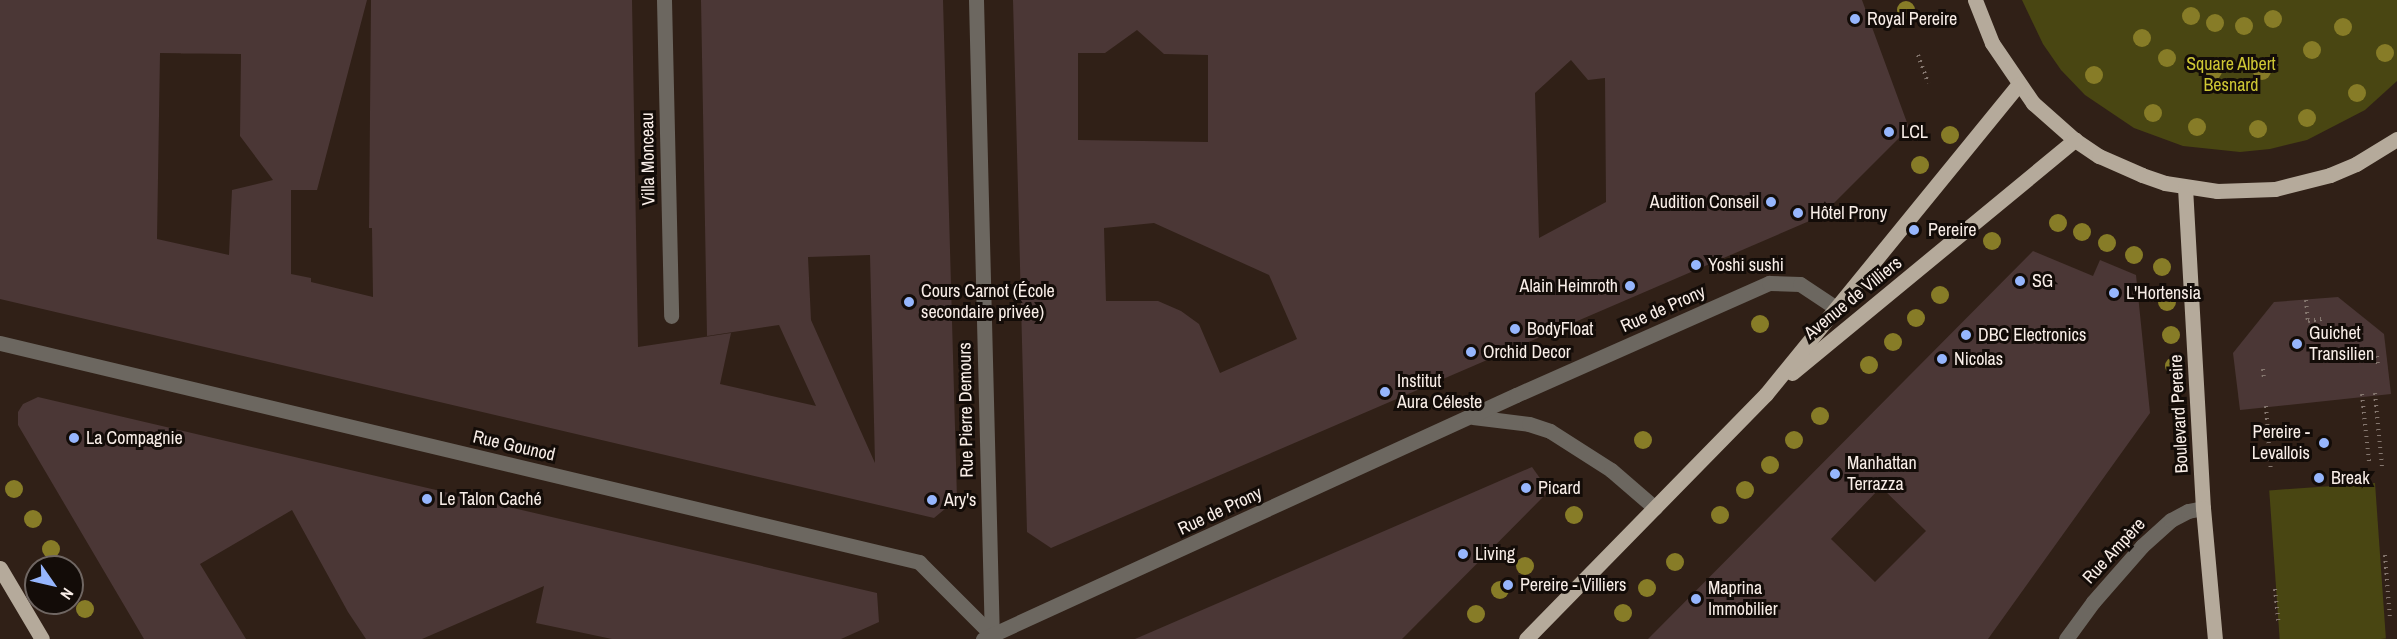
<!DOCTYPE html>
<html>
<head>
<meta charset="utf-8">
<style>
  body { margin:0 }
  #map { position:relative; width:2397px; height:639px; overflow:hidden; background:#302017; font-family:"Archivo Narrow",sans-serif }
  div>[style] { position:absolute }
  .green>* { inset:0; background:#494612; transform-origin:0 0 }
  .building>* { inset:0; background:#4b3736 }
  .path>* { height:4px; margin-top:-2px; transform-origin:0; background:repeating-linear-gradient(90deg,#85776f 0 1.5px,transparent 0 6px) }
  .minor>* { height:15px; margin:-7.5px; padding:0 7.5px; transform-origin:7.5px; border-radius:7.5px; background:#6c6760 }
  .major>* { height:15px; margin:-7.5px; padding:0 7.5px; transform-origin:7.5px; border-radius:7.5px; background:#b5aa9b }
  .trees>* { width:18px; height:18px; margin:-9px; border-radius:50%; background:#877c27 }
  .dots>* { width:16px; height:16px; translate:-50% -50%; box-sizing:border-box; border:3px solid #130c08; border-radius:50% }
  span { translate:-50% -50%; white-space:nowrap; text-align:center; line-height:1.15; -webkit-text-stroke:6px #130c08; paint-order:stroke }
  .poi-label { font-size:18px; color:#f9eee8 }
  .left { translate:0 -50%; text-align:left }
  .right { translate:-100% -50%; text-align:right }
  .park-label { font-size:18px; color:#cec734 }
  .street-label { font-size:18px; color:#f9eee8 }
  .north { position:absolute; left:24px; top:555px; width:60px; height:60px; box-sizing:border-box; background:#130c08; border:2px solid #6f6662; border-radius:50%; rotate:124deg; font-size:16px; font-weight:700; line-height:24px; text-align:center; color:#f9eee8 }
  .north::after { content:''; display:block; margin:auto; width:21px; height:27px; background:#96b6fd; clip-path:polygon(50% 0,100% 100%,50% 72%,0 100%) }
</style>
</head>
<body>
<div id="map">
  <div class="green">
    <div style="clip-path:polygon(2022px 0,2397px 0,2397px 81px,2365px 110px,2307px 140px,2270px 149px,2240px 152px,2183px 146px,2134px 128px,2085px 95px,2061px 70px,2043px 44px)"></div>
    <div style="left:2375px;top:483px;width:156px;height:106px;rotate:86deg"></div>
  </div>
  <div class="building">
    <div style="clip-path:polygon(evenodd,0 0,367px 0,317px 190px,291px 190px,291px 274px,311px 278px,311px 282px,373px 297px,372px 228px,369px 228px,371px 0,632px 0,638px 347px,731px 333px,720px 384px,816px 406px,779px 325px,707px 336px,701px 0,943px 0,957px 499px,934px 518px,0 299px,0 0,160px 53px,241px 54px,240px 136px,273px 180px,232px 190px,229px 255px,157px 239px,160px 53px,0 0,870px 255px,875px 463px,811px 320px,808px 257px,870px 255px)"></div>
    <div style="clip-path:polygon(evenodd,1013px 0,1862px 0,1909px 128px,1821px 216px,1051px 548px,1027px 532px,1013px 0,1137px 30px,1164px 54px,1208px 55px,1208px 142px,1078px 140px,1078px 53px,1105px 53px,1137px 30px,1013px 0,1571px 60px,1588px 80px,1605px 78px,1606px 202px,1539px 238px,1535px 93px,1571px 60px,1013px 0,1154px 223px,1269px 275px,1297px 339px,1220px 373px,1199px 324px,1181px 311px,1158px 301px,1106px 301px,1104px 228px,1154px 223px)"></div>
    <div style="clip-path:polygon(evenodd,2033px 251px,2093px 276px,2100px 260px,2136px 275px,2150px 413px,1988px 639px,1648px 639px,2033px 251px,1881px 487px,1926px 531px,1875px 582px,1831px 539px,1881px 487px)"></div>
    <div style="clip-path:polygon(2338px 297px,2384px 334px,2391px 394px,2240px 410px,2233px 353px,2274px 302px)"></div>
    <div style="clip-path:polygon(38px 397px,877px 593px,879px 622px,841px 639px,612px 639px,536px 623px,544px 586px,422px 639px,366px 639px,348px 612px,292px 510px,200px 564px,246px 639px,144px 639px,18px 425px,18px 412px,23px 404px)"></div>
    <div style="clip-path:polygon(1532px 467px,1549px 491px,1402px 639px,1135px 639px)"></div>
  </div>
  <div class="path">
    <div style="left:1918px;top:55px;width:30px;rotate:70deg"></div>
    <div style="left:2306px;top:300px;width:21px;rotate:85deg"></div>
    <div style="left:2308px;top:321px;width:18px;rotate:-9deg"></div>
    <div style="left:2377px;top:356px;width:10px;rotate:84deg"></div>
    <div style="left:2263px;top:369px;width:9px;rotate:84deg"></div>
    <div style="left:2375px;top:393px;width:74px;rotate:84.6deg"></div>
    <div style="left:2362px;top:394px;width:68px;rotate:84.1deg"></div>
    <div style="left:2266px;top:406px;width:66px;rotate:85.7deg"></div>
    <div style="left:2385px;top:555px;width:63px;rotate:85.5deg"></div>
    <div style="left:2275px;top:589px;width:36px;rotate:84deg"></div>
  </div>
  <div class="minor">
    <div style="left:664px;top:0;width:316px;rotate:88.7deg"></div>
    <div style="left:976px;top:0;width:639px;rotate:88.57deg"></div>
    <div style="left:0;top:343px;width:945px;rotate:13.4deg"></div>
    <div style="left:919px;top:562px;width:103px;rotate:45deg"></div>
    <div style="left:1473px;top:417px;width:56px;rotate:7.1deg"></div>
    <div style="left:1529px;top:424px;width:22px;rotate:18deg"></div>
    <div style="left:1550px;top:431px;width:72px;rotate:32.6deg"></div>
    <div style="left:1611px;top:470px;width:58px;rotate:40.8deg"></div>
    <div style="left:983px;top:639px;width:586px;rotate:-24.6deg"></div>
    <div style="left:1516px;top:395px;width:277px;rotate:-23.9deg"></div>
    <div style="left:1769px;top:283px;width:31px;rotate:2deg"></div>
    <div style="left:1800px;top:284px;width:43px;rotate:33.7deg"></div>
    <div style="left:2066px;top:639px;width:46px;rotate:-53.9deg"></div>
    <div style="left:2093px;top:602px;width:74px;rotate:-48.8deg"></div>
    <div style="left:2142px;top:546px;width:39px;rotate:-42deg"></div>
    <div style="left:2171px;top:520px;width:19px;rotate:-28deg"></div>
    <div style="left:2188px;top:511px;width:15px;rotate:-11deg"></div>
  </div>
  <div class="major">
    <div style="left:1975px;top:0;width:46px;rotate:68.4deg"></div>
    <div style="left:1992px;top:43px;width:73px;rotate:55.7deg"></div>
    <div style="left:2033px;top:103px;width:56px;rotate:41.4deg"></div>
    <div style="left:2075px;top:140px;width:29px;rotate:34deg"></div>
    <div style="left:2099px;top:156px;width:47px;rotate:23.8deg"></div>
    <div style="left:2142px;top:175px;width:24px;rotate:19deg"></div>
    <div style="left:2165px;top:183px;width:53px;rotate:8.7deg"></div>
    <div style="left:2217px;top:191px;width:58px;rotate:-2deg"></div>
    <div style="left:2275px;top:189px;width:57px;rotate:-14.3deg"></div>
    <div style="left:2330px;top:175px;width:28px;rotate:-23deg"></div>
    <div style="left:2356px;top:164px;width:48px;rotate:-31.4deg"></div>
    <div style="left:2185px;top:187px;width:322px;rotate:86.8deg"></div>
    <div style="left:2203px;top:508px;width:132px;rotate:84.8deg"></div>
    <div style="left:1792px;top:373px;width:367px;rotate:-39.5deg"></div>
    <div style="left:0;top:568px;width:82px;rotate:59.4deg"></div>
    <div style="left:1526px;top:639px;width:343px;rotate:-45.6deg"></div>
    <div style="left:1766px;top:394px;width:399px;rotate:-50.8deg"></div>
  </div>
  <div class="trees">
    <div style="left:1906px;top:10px"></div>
    <div style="left:2191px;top:16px"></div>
    <div style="left:2273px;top:19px"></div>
    <div style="left:2215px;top:23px"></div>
    <div style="left:2244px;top:26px"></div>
    <div style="left:2343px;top:27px"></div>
    <div style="left:2142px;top:38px"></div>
    <div style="left:2312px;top:50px"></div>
    <div style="left:2385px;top:53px"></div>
    <div style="left:2167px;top:58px"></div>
    <div style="left:2213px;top:71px"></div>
    <div style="left:2262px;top:71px"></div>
    <div style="left:2094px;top:75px"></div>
    <div style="left:2357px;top:93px"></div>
    <div style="left:2153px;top:113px"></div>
    <div style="left:2307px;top:118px"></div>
    <div style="left:2197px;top:127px"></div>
    <div style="left:2258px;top:129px"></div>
    <div style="left:1950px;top:135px"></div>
    <div style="left:1920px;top:165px"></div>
    <div style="left:2058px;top:223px"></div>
    <div style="left:2082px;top:232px"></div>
    <div style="left:1992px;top:241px"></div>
    <div style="left:2107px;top:243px"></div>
    <div style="left:2134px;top:255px"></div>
    <div style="left:2162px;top:267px"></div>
    <div style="left:1940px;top:295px"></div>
    <div style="left:2167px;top:302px"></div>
    <div style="left:1916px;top:318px"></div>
    <div style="left:1760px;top:324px"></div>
    <div style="left:2171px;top:335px"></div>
    <div style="left:1893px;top:342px"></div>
    <div style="left:1869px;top:365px"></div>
    <div style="left:2174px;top:366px"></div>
    <div style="left:1820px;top:416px"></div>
    <div style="left:1643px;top:440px"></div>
    <div style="left:1794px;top:440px"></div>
    <div style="left:1770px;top:465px"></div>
    <div style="left:14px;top:489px"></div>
    <div style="left:1745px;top:490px"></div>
    <div style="left:1574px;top:515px"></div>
    <div style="left:1720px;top:515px"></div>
    <div style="left:33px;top:519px"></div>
    <div style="left:51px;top:549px"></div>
    <div style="left:1675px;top:562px"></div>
    <div style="left:1525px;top:566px"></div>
    <div style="left:1647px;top:588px"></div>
    <div style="left:1500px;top:590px"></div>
    <div style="left:85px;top:609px"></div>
    <div style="left:1623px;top:613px"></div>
    <div style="left:1476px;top:614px"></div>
  </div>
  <div class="dots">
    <div style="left:1855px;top:19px;background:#96b6fd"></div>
    <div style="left:1889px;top:132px;background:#96b6fd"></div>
    <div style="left:1771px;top:202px;background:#96b6fd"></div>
    <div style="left:1798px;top:213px;background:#96b6fd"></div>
    <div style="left:1914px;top:230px;background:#96b6fd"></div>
    <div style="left:1696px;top:265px;background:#96b6fd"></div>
    <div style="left:2020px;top:281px;background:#96b6fd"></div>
    <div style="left:1630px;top:286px;background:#96b6fd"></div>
    <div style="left:2114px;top:293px;background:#96b6fd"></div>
    <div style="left:909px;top:302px;background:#96b6fd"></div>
    <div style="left:1515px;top:329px;background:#96b6fd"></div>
    <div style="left:1966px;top:335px;background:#96b6fd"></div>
    <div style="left:2297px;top:344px;background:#96b6fd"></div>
    <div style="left:1471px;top:352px;background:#96b6fd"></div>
    <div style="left:1942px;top:359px;background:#96b6fd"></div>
    <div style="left:1385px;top:392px;background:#96b6fd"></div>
    <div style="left:74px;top:438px;background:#96b6fd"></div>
    <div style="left:2324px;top:443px;background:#96b6fd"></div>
    <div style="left:1835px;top:474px;background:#96b6fd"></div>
    <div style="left:2319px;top:478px;background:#96b6fd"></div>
    <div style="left:1526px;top:488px;background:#96b6fd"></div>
    <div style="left:427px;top:499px;background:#96b6fd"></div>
    <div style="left:932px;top:500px;background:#96b6fd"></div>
    <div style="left:1463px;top:554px;background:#96b6fd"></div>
    <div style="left:1508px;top:585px;background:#96b6fd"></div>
    <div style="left:1696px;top:599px;background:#96b6fd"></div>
  </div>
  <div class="poi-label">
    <span class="left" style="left:1867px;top:19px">Royal Pereire</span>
    <span class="left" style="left:1901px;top:132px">LCL</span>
    <span class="right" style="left:1759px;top:202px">Audition Conseil</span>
    <span class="left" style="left:1810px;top:213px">Hôtel Prony</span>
    <span class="left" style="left:1928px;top:230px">Pereire</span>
    <span class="left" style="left:1708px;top:265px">Yoshi sushi</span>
    <span class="left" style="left:2032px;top:281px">SG</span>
    <span class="right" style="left:1618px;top:286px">Alain Heimroth</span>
    <span class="left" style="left:921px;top:302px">Cours Carnot (École<br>secondaire privée)</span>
    <span class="left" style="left:2126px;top:293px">L'Hortensia</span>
    <span class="left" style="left:1527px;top:329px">BodyFloat</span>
    <span class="left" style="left:2309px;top:344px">Guichet<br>Transilien</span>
    <span class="left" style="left:1978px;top:335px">DBC Electronics</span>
    <span class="left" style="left:1483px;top:352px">Orchid Decor</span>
    <span class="left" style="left:1954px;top:359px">Nicolas</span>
    <span class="left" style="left:1397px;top:392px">Institut<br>Aura Céleste</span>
    <span class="right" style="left:2310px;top:443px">Pereire -<br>Levallois</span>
    <span class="left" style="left:86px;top:438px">La Compagnie</span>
    <span class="left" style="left:1847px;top:474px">Manhattan<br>Terrazza</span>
    <span class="left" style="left:2331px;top:478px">Break</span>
    <span class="left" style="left:1538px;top:488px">Picard</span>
    <span class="left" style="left:439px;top:499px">Le Talon Caché</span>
    <span class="left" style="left:944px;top:500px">Ary's</span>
    <span class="left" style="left:1475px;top:554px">Living</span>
    <span class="left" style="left:1520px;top:585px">Pereire - Villiers</span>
    <span class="left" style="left:1708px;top:599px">Maprina<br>Immobilier</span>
  </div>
  <div class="park-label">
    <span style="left:2231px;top:75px">Square Albert<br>Besnard</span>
  </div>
  <div class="street-label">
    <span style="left:648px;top:159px;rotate:-91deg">Villa Monceau</span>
    <span style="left:1853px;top:298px;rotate:-39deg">Avenue de Villiers</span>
    <span style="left:1663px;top:309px;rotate:-24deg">Rue de Prony</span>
    <span style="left:966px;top:410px;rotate:-91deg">Rue Pierre Demours</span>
    <span style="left:2179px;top:414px;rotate:-93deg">Boulevard Pereire</span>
    <span style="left:514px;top:446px;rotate:13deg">Rue Gounod</span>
    <span style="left:1220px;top:511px;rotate:-25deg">Rue de Prony</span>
    <span style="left:2114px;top:551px;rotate:-47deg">Rue Ampère</span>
  </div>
  <div class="north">N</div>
</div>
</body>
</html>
